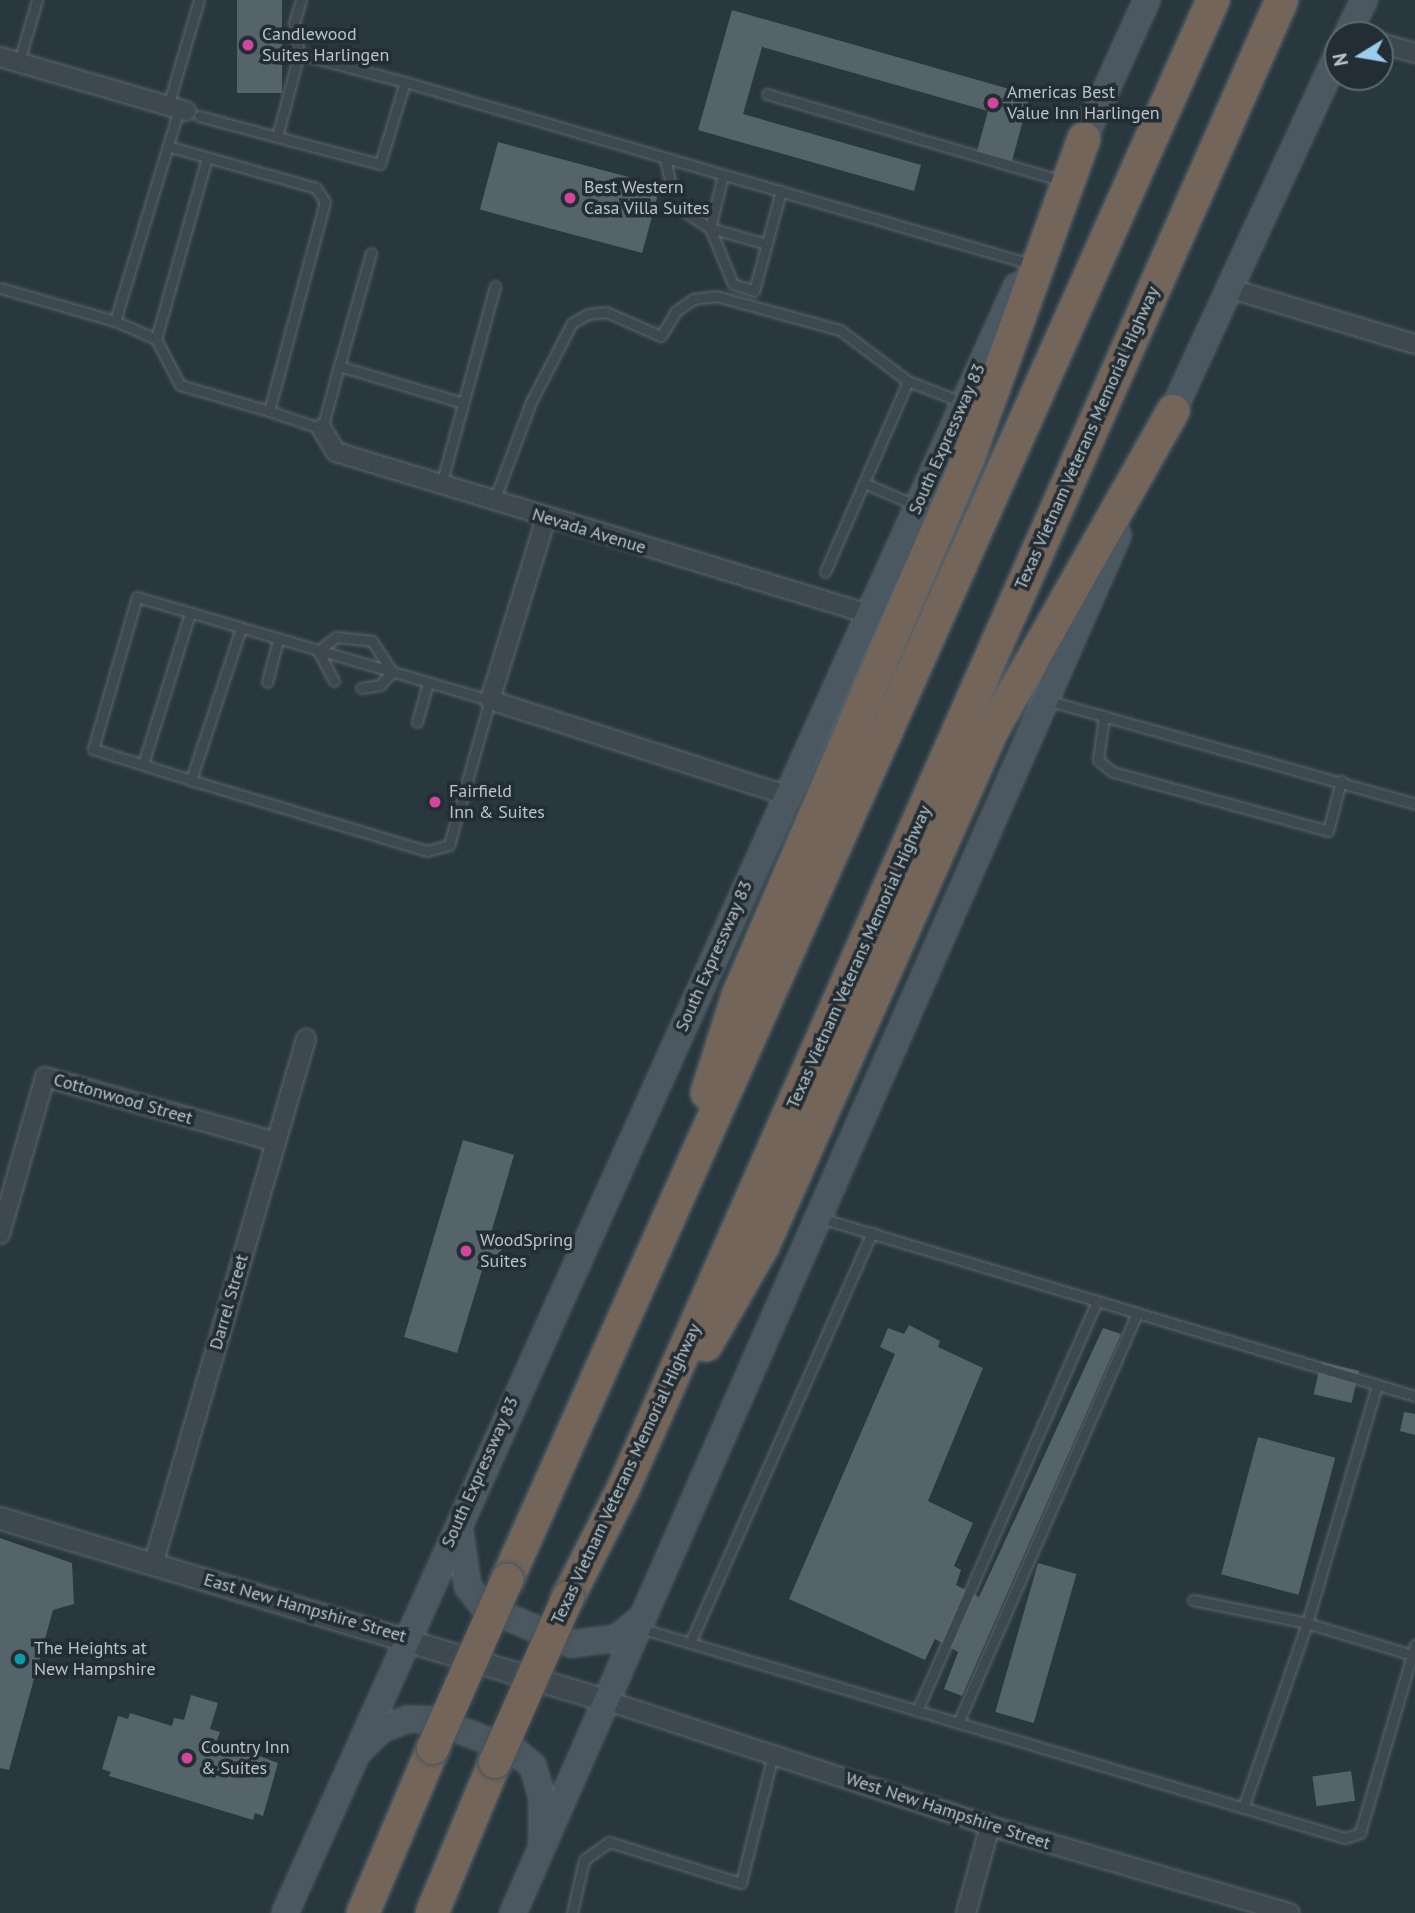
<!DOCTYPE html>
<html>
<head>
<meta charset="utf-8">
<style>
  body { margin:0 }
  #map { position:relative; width:1415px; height:1913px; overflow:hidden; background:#29373e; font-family:"PT Sans",sans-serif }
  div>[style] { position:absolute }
  .building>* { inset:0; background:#55646b; transform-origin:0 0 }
  .roads { filter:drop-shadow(0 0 2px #5b666c) drop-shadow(0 0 2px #5b666c) }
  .service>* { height:9px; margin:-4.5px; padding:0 4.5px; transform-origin:4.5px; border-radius:4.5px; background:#3d484f }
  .minor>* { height:18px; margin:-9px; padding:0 9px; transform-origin:9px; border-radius:9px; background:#3d484f }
  .tertiary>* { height:21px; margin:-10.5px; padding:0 10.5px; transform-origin:10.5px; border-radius:10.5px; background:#3d484f }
  .secondary>* { height:24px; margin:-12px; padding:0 12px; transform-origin:12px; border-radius:12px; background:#4b5861 }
  .motorway>* { height:32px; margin:-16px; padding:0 16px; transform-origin:16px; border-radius:16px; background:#74655b }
  .bridges { filter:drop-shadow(0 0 2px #485359) drop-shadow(0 0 2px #485359) }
  .motorway-bridge>* { height:32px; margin:-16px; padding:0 16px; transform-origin:16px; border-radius:16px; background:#74655b }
  .dots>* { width:19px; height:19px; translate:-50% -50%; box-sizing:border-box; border:4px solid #222d34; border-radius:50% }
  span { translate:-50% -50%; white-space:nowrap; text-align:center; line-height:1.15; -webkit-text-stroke:7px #222d34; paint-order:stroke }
  .poi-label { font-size:18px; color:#b9c3c9 }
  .left { translate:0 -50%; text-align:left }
  .street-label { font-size:18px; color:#b9c3c9 }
  .north { position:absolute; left:1324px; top:21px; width:70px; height:70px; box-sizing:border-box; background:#222d34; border:2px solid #5e6970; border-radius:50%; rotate:259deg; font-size:19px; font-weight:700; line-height:28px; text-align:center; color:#b9c3c9 }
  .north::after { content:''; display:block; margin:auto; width:24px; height:32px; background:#9bcced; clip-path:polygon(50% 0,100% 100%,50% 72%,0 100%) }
</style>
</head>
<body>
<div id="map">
  <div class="building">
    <div style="left:237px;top:0;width:45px;height:93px"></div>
    <div style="clip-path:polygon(732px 10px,1030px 95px,1012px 161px,977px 151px,988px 111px,762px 47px,743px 114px,921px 165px,914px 191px,698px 130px)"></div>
    <div style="left:498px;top:142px;width:168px;height:70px;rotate:15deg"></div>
    <div style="clip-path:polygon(463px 1140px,514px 1155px,491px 1233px,505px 1237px,496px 1268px,484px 1264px,457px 1353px,404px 1337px)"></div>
    <div style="clip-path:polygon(909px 1325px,940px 1341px,938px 1347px,983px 1368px,928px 1501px,973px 1523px,954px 1566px,961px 1570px,956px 1585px,979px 1597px,1103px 1328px,1121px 1334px,962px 1696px,944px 1689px,958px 1652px,935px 1639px,925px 1660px,789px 1599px,895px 1354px,880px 1347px,888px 1328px,904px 1334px)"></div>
    <div style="left:1321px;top:1362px;width:39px;height:33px;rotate:13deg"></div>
    <div style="clip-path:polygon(1404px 1412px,1415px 1414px,1415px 1435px,1400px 1431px)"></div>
    <div style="left:1258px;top:1437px;width:80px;height:142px;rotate:15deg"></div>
    <div style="clip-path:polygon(0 1538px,72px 1563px,74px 1604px,53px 1610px,9px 1770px,0 1768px)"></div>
    <div style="left:1038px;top:1563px;width:40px;height:155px;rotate:16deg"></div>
    <div style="clip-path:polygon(191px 1695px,218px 1703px,210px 1729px,220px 1732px,217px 1740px,278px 1763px,263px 1816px,255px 1813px,253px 1820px,109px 1776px,111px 1772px,102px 1769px,118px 1716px,128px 1719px,130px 1713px,172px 1726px,174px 1718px,184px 1720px)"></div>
    <div style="left:1351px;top:1771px;width:30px;height:39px;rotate:82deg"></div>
  </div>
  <div class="roads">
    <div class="service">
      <div style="left:299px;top:54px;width:31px;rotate:-99deg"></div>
      <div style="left:294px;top:23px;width:24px;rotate:-73deg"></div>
      <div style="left:19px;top:62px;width:65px;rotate:-73.8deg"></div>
      <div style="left:405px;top:82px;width:86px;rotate:107deg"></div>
      <div style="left:380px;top:164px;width:106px;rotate:-165.3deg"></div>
      <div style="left:277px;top:137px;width:86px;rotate:-75.2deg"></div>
      <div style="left:299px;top:54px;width:110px;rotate:14.8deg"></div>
      <div style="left:405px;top:82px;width:648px;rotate:16.22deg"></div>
      <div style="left:767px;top:94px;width:308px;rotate:16.4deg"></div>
      <div style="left:168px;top:106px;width:110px;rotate:-73.7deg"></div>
      <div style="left:199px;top:116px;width:81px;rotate:15.1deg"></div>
      <div style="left:665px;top:158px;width:29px;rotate:78deg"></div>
      <div style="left:723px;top:175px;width:55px;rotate:103.8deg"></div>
      <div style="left:710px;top:228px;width:61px;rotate:67.7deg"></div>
      <div style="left:733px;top:284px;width:22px;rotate:18deg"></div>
      <div style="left:754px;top:291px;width:104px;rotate:-74.9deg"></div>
      <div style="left:685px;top:212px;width:30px;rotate:33deg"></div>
      <div style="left:710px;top:228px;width:59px;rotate:15.7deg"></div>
      <div style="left:371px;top:253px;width:117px;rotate:105.8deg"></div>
      <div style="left:339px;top:366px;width:129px;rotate:16.6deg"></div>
      <div style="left:0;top:288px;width:120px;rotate:16deg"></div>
      <div style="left:115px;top:321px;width:221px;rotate:-73.2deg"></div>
      <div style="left:115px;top:321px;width:45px;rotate:23.7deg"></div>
      <div style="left:156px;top:339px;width:52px;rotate:62.4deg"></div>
      <div style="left:180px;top:385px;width:93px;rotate:16.3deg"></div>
      <div style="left:269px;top:411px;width:216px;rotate:-75deg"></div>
      <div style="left:325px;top:202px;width:17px;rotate:-123deg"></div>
      <div style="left:316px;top:188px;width:154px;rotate:-164.2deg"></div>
      <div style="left:156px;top:339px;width:188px;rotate:-74.3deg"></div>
      <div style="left:269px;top:411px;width:56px;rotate:18.8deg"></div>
      <div style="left:322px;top:429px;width:65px;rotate:-74.9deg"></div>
      <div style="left:864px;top:483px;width:58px;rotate:23.5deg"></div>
      <div style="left:441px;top:485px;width:206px;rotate:-74.8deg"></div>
      <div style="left:494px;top:501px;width:106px;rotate:-69.5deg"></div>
      <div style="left:531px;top:402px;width:89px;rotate:-62.6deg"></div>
      <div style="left:572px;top:323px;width:18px;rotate:-29deg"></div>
      <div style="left:588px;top:314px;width:18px;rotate:-6deg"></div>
      <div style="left:606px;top:312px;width:60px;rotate:23.6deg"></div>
      <div style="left:661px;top:336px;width:29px;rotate:-59deg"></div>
      <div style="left:676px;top:311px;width:21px;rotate:-35deg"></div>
      <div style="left:693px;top:299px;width:23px;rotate:-7deg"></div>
      <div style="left:716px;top:296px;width:129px;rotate:15.3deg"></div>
      <div style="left:840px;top:330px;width:85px;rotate:36.9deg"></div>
      <div style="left:825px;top:572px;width:208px;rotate:-66.5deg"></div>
      <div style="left:908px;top:381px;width:58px;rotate:21.3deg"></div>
      <div style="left:334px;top:681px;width:34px;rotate:-118deg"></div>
      <div style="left:318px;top:651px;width:23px;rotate:-38deg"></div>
      <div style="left:336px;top:637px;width:36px;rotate:6deg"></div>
      <div style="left:372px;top:641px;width:37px;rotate:57deg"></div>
      <div style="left:392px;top:672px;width:18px;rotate:133deg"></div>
      <div style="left:380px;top:685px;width:19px;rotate:171deg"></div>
      <div style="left:267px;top:682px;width:43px;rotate:-75.3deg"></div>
      <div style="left:1046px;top:700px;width:383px;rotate:15.7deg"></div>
      <div style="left:1104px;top:716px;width:44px;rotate:97.8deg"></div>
      <div style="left:1098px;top:760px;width:19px;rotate:39deg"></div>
      <div style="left:1113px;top:772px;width:223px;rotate:15.3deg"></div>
      <div style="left:1328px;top:831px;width:52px;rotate:-75.4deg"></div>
      <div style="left:417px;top:722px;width:41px;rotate:-74.2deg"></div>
      <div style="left:143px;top:764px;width:158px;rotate:-72.7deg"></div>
      <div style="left:191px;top:780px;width:103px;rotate:-162.4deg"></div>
      <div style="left:93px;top:749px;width:158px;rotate:-73.9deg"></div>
      <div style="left:137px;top:597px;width:368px;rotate:16.3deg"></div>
      <div style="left:490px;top:700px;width:151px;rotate:105.8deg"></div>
      <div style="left:449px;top:845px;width:23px;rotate:165deg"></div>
      <div style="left:427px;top:851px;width:246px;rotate:-163.3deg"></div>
      <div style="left:191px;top:780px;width:160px;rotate:-71.8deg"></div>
      <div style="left:820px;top:1218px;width:621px;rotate:16.66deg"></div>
      <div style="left:1193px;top:1600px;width:116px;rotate:11.4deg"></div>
      <div style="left:1307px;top:1623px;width:110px;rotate:16.9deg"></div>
      <div style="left:640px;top:1628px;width:736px;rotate:16.59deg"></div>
      <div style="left:1345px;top:1838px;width:16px;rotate:-18deg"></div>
      <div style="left:1360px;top:1833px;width:196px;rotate:-73.7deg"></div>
      <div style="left:690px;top:1643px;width:449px;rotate:-66.1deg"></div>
      <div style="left:917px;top:1711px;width:448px;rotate:-66.3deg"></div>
      <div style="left:958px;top:1723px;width:447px;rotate:-66.4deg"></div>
      <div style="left:1243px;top:1808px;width:196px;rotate:-70.9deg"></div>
      <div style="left:1307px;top:1623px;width:248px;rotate:-73.6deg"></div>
      <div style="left:572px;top:1913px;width:54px;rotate:-77.2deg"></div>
      <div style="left:584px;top:1860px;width:31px;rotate:-36deg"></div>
      <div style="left:609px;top:1842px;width:138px;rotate:17.3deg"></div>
      <div style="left:741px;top:1883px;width:132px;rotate:-76deg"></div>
    </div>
    <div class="minor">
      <div style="left:1380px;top:43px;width:36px;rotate:16deg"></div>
      <div style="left:0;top:57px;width:194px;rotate:16.2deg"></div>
      <div style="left:1228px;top:288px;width:195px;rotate:16.7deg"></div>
      <div style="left:322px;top:429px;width:27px;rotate:59deg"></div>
      <div style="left:336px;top:452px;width:557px;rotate:16.91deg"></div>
      <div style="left:546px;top:518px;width:190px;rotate:107.1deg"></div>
      <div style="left:490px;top:700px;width:311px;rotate:17.8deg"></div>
      <div style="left:0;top:1234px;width:163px;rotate:-74deg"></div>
      <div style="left:45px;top:1077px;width:240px;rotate:15.7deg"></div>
      <div style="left:153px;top:1565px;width:548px;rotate:-73.78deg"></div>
      <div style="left:608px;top:1701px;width:402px;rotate:18.1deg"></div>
      <div style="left:990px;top:1826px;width:312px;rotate:16.2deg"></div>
      <div style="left:966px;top:1913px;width:90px;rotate:-74.6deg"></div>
    </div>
    <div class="tertiary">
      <div style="left:0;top:1518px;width:635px;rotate:16.75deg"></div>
    </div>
    <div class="secondary">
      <div style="left:1347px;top:35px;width:39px;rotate:-64deg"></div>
      <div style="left:1077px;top:154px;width:169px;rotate:-65.6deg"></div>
      <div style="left:1165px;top:428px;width:412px;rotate:-65.2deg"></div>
      <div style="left:459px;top:1527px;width:61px;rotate:81.5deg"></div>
      <div style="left:468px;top:1587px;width:26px;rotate:51deg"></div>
      <div style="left:484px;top:1607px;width:95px;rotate:23deg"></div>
      <div style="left:571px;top:1644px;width:46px;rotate:-7.4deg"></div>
      <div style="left:617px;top:1638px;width:33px;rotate:-39deg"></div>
      <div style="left:360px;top:1750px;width:30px;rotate:-44deg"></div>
      <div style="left:382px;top:1729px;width:28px;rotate:-21deg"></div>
      <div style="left:408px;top:1719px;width:25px;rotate:2deg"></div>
      <div style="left:433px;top:1720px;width:88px;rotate:20.7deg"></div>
      <div style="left:515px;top:1751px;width:23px;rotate:40deg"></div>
      <div style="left:533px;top:1766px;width:33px;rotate:74deg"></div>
      <div style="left:542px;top:1798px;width:45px;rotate:90deg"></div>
      <div style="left:285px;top:1913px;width:1784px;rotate:-65.78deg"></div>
      <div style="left:513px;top:1913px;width:1505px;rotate:-66.3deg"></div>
    </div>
    <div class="motorway">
      <div style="left:707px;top:1093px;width:103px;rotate:-72.4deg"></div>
      <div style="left:738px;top:995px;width:583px;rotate:-66.78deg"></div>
      <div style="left:968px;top:459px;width:341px;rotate:-70.1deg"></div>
      <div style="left:706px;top:1345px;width:114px;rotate:-60.1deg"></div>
      <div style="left:763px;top:1246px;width:564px;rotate:-66.03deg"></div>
      <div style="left:992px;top:731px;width:368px;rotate:-60.5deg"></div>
      <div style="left:507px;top:1580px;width:1731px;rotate:-65.92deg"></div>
      <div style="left:568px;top:1597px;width:121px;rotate:-63deg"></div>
      <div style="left:623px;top:1489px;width:1628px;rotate:-66.13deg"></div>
      <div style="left:363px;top:1913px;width:179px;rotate:-67deg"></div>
      <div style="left:432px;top:1913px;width:164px;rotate:-67.4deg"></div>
    </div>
  </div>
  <div class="bridges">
    <div class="motorway-bridge">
      <div style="left:433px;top:1748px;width:184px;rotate:-66.2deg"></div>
      <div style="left:495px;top:1762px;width:180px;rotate:-66.1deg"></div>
    </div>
  </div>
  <div class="dots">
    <div style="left:248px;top:45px;background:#d1479c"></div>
    <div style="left:993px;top:103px;background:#d1479c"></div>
    <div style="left:570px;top:198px;background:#d1479c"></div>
    <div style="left:435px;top:802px;background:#d1479c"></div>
    <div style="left:466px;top:1251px;background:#d1479c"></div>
    <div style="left:20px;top:1659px;background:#0f9aa8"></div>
    <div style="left:187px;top:1758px;background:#d1479c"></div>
  </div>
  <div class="poi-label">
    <span class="left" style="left:262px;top:45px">Candlewood<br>Suites Harlingen</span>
    <span class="left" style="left:1007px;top:103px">Americas Best<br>Value Inn Harlingen</span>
    <span class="left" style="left:584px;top:198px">Best Western<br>Casa Villa Suites</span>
    <span class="left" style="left:449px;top:802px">Fairfield<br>Inn &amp; Suites</span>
    <span class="left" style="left:480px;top:1251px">WoodSpring<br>Suites</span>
    <span class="left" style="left:34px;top:1659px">The Heights at<br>New Hampshire</span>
    <span class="left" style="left:201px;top:1758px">Country Inn<br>&amp; Suites</span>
  </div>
  <div class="street-label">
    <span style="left:1087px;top:438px;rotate:-66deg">Texas Vietnam Veterans Memorial Highway</span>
    <span style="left:947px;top:439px;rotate:-66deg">South Expressway 83</span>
    <span style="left:589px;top:531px;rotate:17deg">Nevada Avenue</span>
    <span style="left:714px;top:956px;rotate:-66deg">South Expressway 83</span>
    <span style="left:859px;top:957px;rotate:-66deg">Texas Vietnam Veterans Memorial Highway</span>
    <span style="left:123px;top:1099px;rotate:16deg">Cottonwood Street</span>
    <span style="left:229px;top:1302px;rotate:-74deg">Darrel Street</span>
    <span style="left:480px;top:1472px;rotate:-66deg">South Expressway 83</span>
    <span style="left:626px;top:1474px;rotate:-65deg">Texas Vietnam Veterans Memorial Highway</span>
    <span style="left:305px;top:1608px;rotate:16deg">East New Hampshire Street</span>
    <span style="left:948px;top:1811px;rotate:18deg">West New Hampshire Street</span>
  </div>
  <div class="north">N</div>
</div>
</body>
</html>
